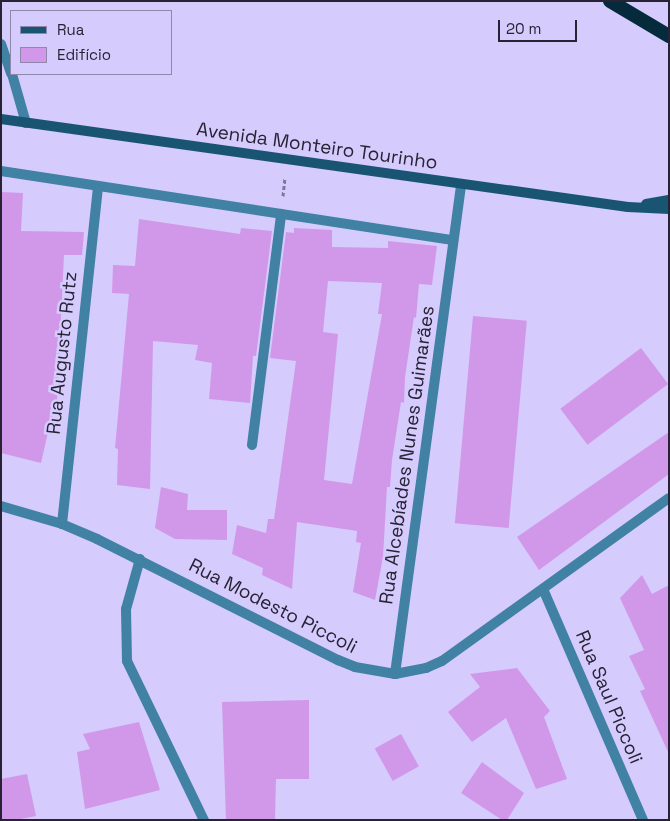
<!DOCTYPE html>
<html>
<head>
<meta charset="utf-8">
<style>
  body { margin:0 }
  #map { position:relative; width:670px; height:821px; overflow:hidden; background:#d5cbfc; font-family:"Space Grotesk",sans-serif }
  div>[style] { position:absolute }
  .building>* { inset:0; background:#d198ea; transform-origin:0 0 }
  .path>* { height:3px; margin-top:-1.5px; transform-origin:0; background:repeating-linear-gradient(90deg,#7f7899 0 4px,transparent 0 6.5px) }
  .service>* { height:10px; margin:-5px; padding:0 5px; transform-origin:5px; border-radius:5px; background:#4081a4 }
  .minor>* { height:10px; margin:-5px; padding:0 5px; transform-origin:5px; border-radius:5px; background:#4081a4 }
  .secondary>* { height:10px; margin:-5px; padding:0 5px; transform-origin:5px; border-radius:5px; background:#195573 }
  .trunk>* { height:14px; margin:-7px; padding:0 7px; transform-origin:7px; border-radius:7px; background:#042a3c }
  span { translate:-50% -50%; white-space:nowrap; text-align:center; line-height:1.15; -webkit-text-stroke:5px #d5cbfc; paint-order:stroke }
  .street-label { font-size:19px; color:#272335 }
  .frame { position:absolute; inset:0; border:2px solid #272335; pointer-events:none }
  .legend { position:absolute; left:10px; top:10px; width:162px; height:65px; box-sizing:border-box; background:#d5cbfc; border:1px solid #8f88ac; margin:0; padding:6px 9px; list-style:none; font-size:15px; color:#272335 }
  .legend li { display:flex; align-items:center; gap:10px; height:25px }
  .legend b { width:25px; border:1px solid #8f88ac }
  .scale { position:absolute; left:498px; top:20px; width:79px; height:22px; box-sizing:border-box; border:2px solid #272335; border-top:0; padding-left:6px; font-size:15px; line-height:18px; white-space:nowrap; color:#272335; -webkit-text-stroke:4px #d5cbfc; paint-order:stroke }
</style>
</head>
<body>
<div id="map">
  <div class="building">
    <div style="clip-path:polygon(1px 192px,23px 193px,21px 231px,84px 232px,82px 255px,64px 255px,57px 402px,55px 402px,41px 463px,1px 453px)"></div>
    <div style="clip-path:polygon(139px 219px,240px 234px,241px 228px,272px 231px,256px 356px,253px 356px,250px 403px,209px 399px,212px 363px,195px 360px,198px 345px,153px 341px,150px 489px,117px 485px,118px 449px,115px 448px,129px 294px,112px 293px,113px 265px,135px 266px)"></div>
    <div style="clip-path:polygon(evenodd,294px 228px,332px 230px,332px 247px,388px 248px,388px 241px,437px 246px,432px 285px,419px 284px,416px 318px,414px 317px,405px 377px,404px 403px,401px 402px,392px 460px,390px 487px,387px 487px,383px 557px,375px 600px,353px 592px,361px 543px,356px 542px,357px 531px,297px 522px,292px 589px,262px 575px,263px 568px,232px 554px,237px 525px,266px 533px,268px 519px,274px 519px,296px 361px,270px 358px,286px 232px,294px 233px,294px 228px,328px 281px,382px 283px,378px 314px,382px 314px,352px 484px,324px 480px,338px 334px,323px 332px,328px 281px)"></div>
    <div style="left:473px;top:316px;width:54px;height:208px;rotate:5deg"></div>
    <div style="left:641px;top:348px;width:45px;height:101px;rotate:53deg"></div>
    <div style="clip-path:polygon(669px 432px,669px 474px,539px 570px,517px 537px)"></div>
    <div style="clip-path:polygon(161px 487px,188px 494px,187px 510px,227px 510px,227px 540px,175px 539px,155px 528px)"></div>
    <div style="clip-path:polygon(642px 575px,652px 594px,669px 585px,669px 754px,640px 691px,645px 689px,629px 656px,644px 650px,620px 598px)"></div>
    <div style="clip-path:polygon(517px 668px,550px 711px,544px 717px,567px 779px,536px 789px,506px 718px,472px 742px,448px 712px,480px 687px,470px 674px)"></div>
    <div style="clip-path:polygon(309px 700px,309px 779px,276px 779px,275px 820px,226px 820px,222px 702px)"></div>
    <div style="clip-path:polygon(139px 722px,160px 790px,85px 809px,77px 752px,90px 749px,83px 734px)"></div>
    <div style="left:401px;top:734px;width:37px;height:30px;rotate:61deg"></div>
    <div style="clip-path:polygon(482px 762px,524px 793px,507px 820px,502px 820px,461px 793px)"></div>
    <div style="clip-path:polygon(27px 774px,36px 816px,16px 820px,1px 820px,1px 779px)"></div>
  </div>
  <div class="path">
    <div style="left:283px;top:196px;width:19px;rotate:-84deg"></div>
  </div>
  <div class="service">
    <div style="left:1px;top:44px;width:31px;rotate:71deg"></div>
    <div style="left:12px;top:74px;width:51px;rotate:74.1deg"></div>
    <div style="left:140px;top:559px;width:52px;rotate:105.6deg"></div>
    <div style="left:126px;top:609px;width:52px;rotate:88.9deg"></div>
    <div style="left:127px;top:661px;width:177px;rotate:64.2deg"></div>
  </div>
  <div class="minor">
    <div style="left:1px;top:171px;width:457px;rotate:8.7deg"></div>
    <div style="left:252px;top:445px;width:233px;rotate:-82.8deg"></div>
    <div style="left:1px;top:506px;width:64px;rotate:16.4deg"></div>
    <div style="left:62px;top:524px;width:38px;rotate:23deg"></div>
    <div style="left:97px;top:539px;width:270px;rotate:26.7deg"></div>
    <div style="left:338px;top:660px;width:18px;rotate:22deg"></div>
    <div style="left:355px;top:667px;width:41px;rotate:9.9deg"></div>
    <div style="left:395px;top:674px;width:32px;rotate:-11deg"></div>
    <div style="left:426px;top:668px;width:17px;rotate:-24deg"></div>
    <div style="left:442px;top:661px;width:279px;rotate:-35.7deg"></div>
    <div style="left:62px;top:524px;width:340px;rotate:-83.9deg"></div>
    <div style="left:543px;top:589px;width:252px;rotate:66.6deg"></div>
    <div style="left:395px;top:674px;width:494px;rotate:-82.3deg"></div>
  </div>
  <div class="secondary">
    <div style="left:1px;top:119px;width:633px;rotate:7.99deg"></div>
    <div style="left:628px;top:207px;width:41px;rotate:2.8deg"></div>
    <div style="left:646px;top:204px;width:23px;rotate:-10deg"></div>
  </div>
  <div class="trunk">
    <div style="left:610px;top:1px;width:69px;rotate:30.7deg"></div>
  </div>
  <div class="street-label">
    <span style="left:317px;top:146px;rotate:8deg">Avenida Monteiro Tourinho</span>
    <span style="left:62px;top:353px;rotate:-84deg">Rua Augusto Rutz</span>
    <span style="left:407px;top:455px;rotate:-82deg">Rua Alcebíades Nunes Guimarães</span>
    <span style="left:273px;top:606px;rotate:27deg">Rua Modesto Piccoli</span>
    <span style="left:609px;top:697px;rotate:67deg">Rua Saul Piccoli</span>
  </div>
  <div class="frame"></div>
  <ul class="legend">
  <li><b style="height:6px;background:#195573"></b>Rua</li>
  <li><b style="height:14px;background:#d198ea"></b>Edifício</li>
  </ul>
  <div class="scale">20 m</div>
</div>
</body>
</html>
